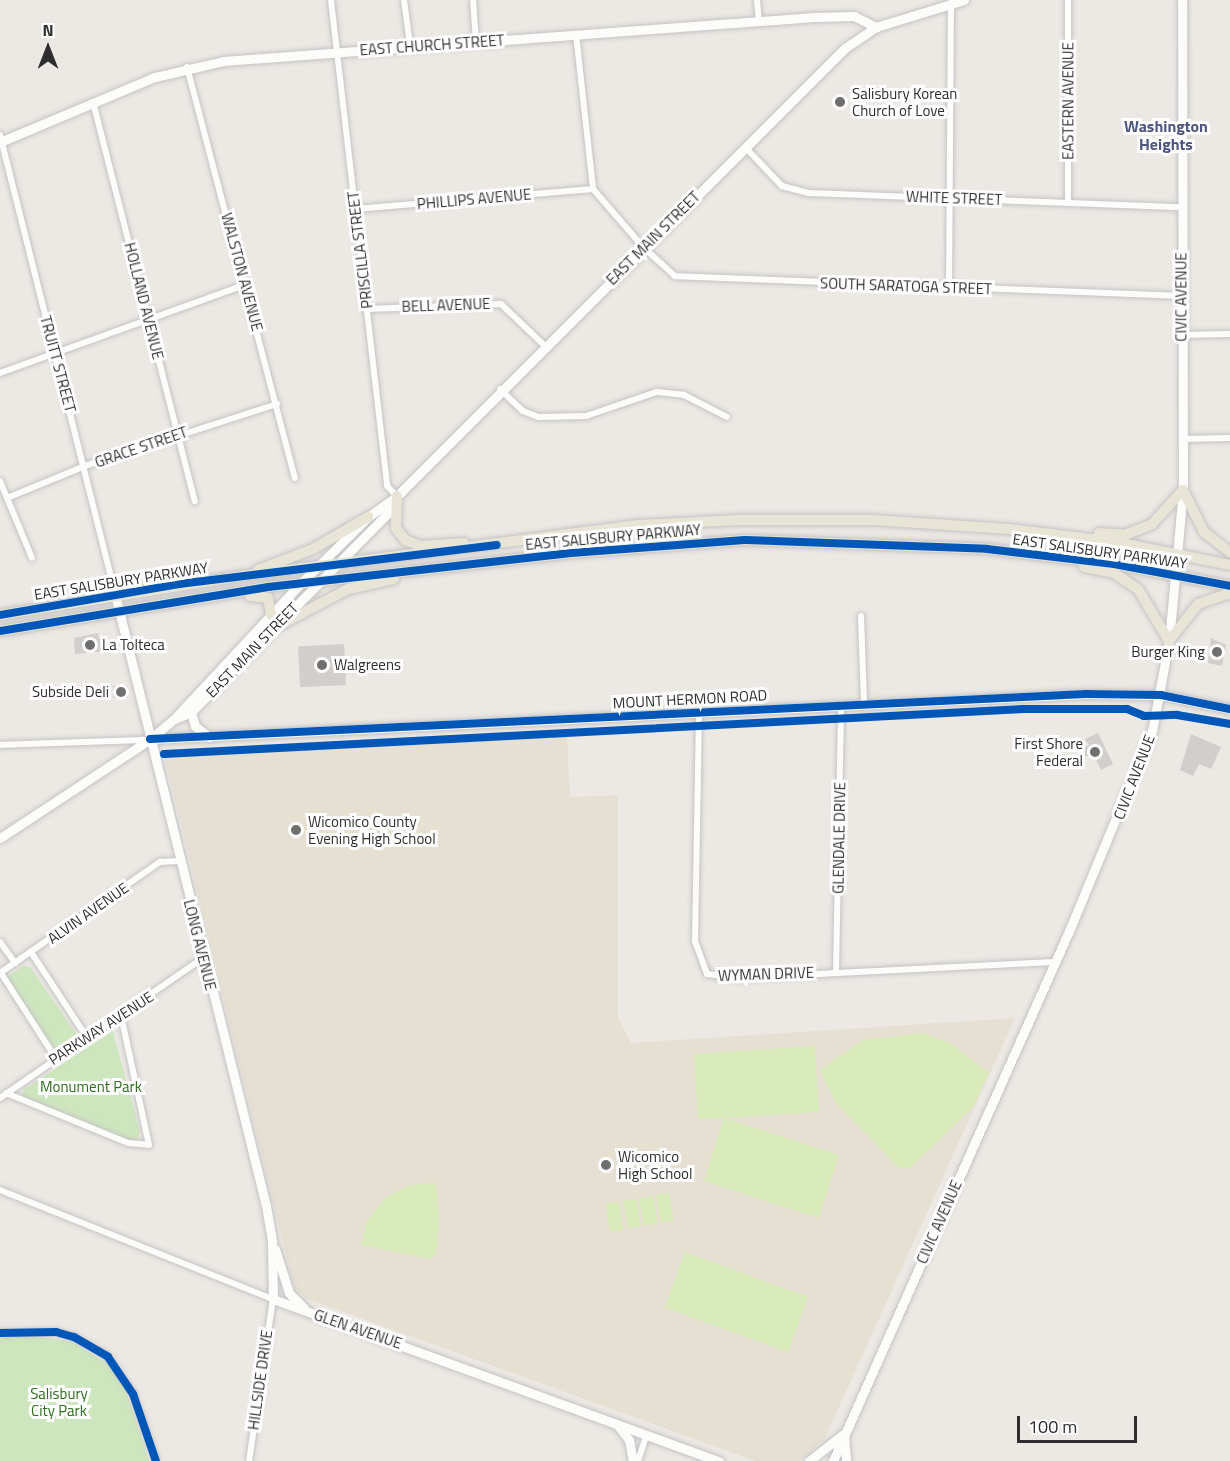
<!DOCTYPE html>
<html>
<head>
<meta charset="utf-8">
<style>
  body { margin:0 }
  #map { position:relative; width:1230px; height:1461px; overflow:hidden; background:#ece8e4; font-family:"Titillium Web",sans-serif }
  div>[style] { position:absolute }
  .education>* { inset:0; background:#e6e0d3 }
  .green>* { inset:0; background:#cee6be }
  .pitch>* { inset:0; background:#d9eabb; transform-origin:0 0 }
  .building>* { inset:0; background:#d1cecb; transform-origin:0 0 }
  .roads { filter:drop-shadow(0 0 2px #c5c4c5) drop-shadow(0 0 2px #c5c4c5) }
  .street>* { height:6px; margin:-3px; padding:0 3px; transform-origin:3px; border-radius:3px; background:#fcfcfb }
  .secondary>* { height:9px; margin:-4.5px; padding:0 4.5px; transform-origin:4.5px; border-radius:4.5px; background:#fcfcfb }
  .primary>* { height:10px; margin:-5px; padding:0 5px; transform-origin:5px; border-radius:5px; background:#e8e4d6 }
  .cycleway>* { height:8px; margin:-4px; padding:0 4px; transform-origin:4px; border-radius:4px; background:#0057b8 }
  .dots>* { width:16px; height:16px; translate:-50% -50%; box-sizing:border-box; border:3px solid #fff; border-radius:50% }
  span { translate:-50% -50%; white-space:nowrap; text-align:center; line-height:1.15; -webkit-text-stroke:6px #fff; paint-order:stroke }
  .street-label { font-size:15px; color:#2e2e2e }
  .poi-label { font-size:15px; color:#2e2e2e }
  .left { translate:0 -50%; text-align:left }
  .right { translate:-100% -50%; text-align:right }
  .park-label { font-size:15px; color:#2c6e1b }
  .neighbourhood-label { font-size:16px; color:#4d5680; font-weight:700 }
  .north { position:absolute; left:18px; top:18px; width:60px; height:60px; -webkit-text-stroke:4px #fff; paint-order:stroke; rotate:0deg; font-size:16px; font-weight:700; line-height:24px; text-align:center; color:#2e2e2e }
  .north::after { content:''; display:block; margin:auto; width:21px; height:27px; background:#2e2e2e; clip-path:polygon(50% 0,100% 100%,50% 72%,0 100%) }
  .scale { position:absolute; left:1017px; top:1416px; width:120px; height:27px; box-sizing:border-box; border:3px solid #2e2e2e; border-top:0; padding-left:8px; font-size:18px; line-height:21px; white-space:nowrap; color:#2e2e2e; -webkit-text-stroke:4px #fff; paint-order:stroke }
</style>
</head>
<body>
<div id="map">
  <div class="education">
    <div style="clip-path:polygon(567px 735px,570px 797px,618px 795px,618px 1018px,631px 1043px,1015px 1018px,824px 1440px,800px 1461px,755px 1461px,305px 1298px,294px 1287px,164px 754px)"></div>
  </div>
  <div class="green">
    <div style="clip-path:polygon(23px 966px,30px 967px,77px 1035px,77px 1040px,61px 1050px,55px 1049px,9px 983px,8px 976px)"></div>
    <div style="clip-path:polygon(113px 1031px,140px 1132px,137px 1139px,131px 1142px,22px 1097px,23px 1090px)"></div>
    <div style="clip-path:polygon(22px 1336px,71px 1341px,111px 1366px,127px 1393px,149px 1461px,0 1461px,0 1338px)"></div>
  </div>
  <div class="pitch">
    <div style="clip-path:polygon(923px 1033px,951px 1044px,989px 1073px,973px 1107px,910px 1168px,899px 1168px,836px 1103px,820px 1070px,863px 1040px)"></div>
    <div style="clip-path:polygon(815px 1046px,819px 1112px,725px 1118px,839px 1155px,819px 1218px,704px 1181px,724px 1118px,698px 1119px,694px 1054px)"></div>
    <div style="clip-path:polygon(436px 1183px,439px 1223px,436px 1254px,430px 1259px,361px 1245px,367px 1221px,385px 1198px,410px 1185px)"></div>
    <div style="left:669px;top:1193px;width:28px;height:13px;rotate:80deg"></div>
    <div style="left:653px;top:1196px;width:28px;height:14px;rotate:80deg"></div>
    <div style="left:636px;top:1199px;width:28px;height:13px;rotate:80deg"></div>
    <div style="left:619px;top:1202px;width:28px;height:13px;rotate:82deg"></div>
    <div style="left:685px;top:1252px;width:131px;height:59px;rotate:20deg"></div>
  </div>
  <div class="building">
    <div style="clip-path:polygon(98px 633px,99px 639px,106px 638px,108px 651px,75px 654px,74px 638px)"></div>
    <div style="clip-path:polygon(1211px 638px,1226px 645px,1222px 666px,1208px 663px)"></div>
    <div style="left:344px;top:644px;width:41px;height:46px;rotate:87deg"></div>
    <div style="left:113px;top:686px;width:15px;height:12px"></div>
    <div style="clip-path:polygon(1098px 733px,1113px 764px,1101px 770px,1093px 753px,1085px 757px,1081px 749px,1089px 745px,1085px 739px)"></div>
    <div style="clip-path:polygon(1191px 734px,1221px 747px,1211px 769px,1199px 764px,1193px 776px,1180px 770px)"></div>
  </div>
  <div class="roads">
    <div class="street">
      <div style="left:331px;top:0;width:489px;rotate:83.4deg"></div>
      <div style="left:387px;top:486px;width:14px;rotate:45deg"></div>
      <div style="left:404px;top:0;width:45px;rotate:82.4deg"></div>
      <div style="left:473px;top:0;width:42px;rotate:85.9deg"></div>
      <div style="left:757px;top:0;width:21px;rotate:85deg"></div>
      <div style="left:576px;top:34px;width:156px;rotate:83.7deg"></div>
      <div style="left:593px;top:189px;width:77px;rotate:49.2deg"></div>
      <div style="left:643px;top:247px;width:43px;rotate:42.2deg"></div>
      <div style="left:675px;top:276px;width:505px;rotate:2.27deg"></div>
      <div style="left:187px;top:67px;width:425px;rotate:75.3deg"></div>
      <div style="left:93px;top:102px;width:412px;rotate:75.7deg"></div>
      <div style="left:0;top:135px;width:473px;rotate:75.9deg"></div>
      <div style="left:745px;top:147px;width:54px;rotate:46.5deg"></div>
      <div style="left:782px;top:186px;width:28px;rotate:15deg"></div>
      <div style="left:809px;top:193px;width:372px;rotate:2.2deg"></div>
      <div style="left:1068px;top:201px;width:201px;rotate:-90deg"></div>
      <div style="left:355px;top:209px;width:239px;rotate:-4.8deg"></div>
      <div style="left:949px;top:288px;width:285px;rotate:-89.6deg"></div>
      <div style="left:367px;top:309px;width:134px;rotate:-2.1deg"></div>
      <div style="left:501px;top:304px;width:61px;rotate:43.7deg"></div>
      <div style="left:1181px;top:335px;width:49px;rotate:-1.2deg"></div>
      <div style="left:0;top:373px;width:260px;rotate:-19.8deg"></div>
      <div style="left:500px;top:389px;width:32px;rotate:44deg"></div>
      <div style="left:523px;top:411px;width:17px;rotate:21deg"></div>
      <div style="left:539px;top:417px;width:47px;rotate:-1.2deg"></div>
      <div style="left:586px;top:416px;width:75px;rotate:-18.7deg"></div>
      <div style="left:657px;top:392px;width:27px;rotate:6deg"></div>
      <div style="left:684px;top:395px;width:48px;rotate:27.1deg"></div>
      <div style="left:1182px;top:439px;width:48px;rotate:-1.2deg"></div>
      <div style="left:0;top:481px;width:83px;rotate:67.4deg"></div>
      <div style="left:7px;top:498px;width:84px;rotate:-22.3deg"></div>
      <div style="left:85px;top:466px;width:202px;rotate:-17.9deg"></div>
      <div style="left:861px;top:616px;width:88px;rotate:88deg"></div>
      <div style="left:699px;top:712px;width:229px;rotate:91deg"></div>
      <div style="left:695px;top:941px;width:35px;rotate:70deg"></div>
      <div style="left:707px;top:974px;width:31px;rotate:7deg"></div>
      <div style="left:738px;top:978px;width:317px;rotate:-2.9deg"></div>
      <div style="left:0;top:745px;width:146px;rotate:-2deg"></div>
      <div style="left:0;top:942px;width:26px;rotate:54deg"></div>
      <div style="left:31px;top:952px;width:100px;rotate:56.8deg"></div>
      <div style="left:836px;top:972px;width:267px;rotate:-88.9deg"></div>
      <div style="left:0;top:973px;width:195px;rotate:-34.8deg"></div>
      <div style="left:160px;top:862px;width:19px;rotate:-3deg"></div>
      <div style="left:1px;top:973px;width:100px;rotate:57.3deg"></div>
      <div style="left:6px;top:1093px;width:132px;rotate:22.3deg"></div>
      <div style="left:128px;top:1143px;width:21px;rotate:5deg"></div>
      <div style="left:149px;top:1145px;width:133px;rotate:-102.2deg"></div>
      <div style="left:0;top:1098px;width:247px;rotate:-34.6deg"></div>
      <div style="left:0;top:1190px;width:294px;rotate:21.8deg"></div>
      <div style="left:273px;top:1299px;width:164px;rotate:98.4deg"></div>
      <div style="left:0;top:1333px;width:56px;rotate:-1deg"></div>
      <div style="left:56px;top:1332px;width:19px;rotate:16deg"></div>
      <div style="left:74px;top:1337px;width:39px;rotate:30deg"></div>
      <div style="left:108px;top:1357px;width:45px;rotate:56deg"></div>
      <div style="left:133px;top:1394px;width:71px;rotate:71.1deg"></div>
      <div style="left:638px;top:1461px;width:28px;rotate:-72deg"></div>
    </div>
    <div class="secondary">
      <div style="left:0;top:142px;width:168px;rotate:-22.8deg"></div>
      <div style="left:155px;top:77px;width:70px;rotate:-13.2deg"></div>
      <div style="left:223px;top:61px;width:593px;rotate:-4.26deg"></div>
      <div style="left:814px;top:17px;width:40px;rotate:-1.4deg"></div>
      <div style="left:854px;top:16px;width:25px;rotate:27deg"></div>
      <div style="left:115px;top:594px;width:630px;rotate:76.14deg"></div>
      <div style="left:266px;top:1206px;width:36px;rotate:80deg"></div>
      <div style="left:272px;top:1241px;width:58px;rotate:89deg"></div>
      <div style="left:273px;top:1299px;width:475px;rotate:20deg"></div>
      <div style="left:191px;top:712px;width:15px;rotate:74deg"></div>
      <div style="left:195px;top:726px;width:18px;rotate:38deg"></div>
      <div style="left:174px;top:719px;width:18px;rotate:-22deg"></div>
      <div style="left:191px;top:712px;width:286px;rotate:-45.3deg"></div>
      <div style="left:392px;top:509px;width:12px;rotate:-70deg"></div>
      <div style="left:150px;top:739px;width:937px;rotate:-2.75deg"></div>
      <div style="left:1086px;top:694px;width:75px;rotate:0.8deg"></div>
      <div style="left:1161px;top:695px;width:70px;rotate:11.5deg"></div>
      <div style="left:0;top:838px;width:180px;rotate:-33.4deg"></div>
      <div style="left:150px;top:739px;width:31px;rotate:-40deg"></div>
      <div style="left:174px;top:719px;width:186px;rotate:-47deg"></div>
      <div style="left:301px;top:583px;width:94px;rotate:-44.6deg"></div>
      <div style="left:368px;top:517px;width:36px;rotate:-36deg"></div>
      <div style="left:397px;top:496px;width:634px;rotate:-45deg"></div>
      <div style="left:845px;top:48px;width:37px;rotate:-34deg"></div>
      <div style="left:876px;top:27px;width:92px;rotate:-17.1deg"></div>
      <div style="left:275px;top:1249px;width:46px;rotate:72.3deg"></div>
      <div style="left:289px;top:1293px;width:21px;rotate:45deg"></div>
      <div style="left:617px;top:1424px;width:20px;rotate:53deg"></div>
      <div style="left:629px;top:1440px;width:21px;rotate:79deg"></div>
      <div style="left:844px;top:1436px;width:25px;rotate:85deg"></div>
      <div style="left:809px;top:1461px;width:42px;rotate:-38.2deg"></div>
      <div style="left:833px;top:1461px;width:580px;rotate:-66deg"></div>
      <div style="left:1069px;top:931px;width:217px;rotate:-67.5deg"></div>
      <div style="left:1152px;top:731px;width:92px;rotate:-79.3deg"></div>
      <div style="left:1169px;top:641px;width:152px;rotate:-84.7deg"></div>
      <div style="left:1183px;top:490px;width:490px;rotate:-90.1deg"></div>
    </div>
    <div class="primary">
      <div style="left:397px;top:496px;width:32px;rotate:92deg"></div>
      <div style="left:396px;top:528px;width:15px;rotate:53deg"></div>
      <div style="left:405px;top:540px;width:17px;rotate:21deg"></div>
      <div style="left:421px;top:546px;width:43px;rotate:-4deg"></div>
      <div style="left:1099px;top:533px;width:26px;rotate:4deg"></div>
      <div style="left:1125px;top:535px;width:29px;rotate:-22deg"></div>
      <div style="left:1152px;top:524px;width:46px;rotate:-47.6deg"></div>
      <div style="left:1183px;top:490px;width:47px;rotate:63.4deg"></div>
      <div style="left:1204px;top:532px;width:33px;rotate:38deg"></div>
      <div style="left:1084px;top:567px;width:31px;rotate:11deg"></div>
      <div style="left:1114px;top:573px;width:29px;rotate:34deg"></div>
      <div style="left:1138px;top:589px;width:61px;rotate:59.2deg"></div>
      <div style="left:1169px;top:641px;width:47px;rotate:-51.9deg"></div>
      <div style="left:1198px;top:604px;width:34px;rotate:-19deg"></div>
      <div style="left:258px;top:570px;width:59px;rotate:-20.9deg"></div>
      <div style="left:313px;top:549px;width:64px;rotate:-30.2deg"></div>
      <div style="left:250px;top:596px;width:18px;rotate:6deg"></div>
      <div style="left:268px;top:598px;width:17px;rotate:80deg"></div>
      <div style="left:0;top:615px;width:244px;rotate:-9.2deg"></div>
      <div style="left:241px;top:576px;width:403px;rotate:-7.3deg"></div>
      <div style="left:641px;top:525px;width:97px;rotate:-3deg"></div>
      <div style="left:738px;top:520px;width:135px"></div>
      <div style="left:873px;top:520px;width:136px;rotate:3.8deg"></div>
      <div style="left:1009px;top:529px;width:108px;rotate:6.9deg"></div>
      <div style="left:1116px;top:542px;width:116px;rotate:11.4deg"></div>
      <div style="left:274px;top:628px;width:84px;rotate:-27.8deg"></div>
      <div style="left:348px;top:589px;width:47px;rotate:-12.3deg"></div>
      <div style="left:0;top:631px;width:272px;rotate:-9.3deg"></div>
      <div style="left:268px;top:587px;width:305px;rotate:-6.4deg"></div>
      <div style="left:571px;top:553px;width:174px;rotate:-4.3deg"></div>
      <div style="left:745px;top:540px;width:242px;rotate:2.1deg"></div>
      <div style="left:987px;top:549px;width:128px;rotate:6.7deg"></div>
      <div style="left:1114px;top:564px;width:118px;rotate:10.7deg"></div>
    </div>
  </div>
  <div class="cycleway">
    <div style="left:0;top:615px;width:182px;rotate:-9.8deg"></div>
    <div style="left:179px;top:584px;width:320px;rotate:-7deg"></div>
    <div style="left:0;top:631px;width:272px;rotate:-9.3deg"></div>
    <div style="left:268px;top:587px;width:305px;rotate:-6.4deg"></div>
    <div style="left:571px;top:553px;width:174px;rotate:-4.3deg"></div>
    <div style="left:745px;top:540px;width:242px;rotate:2.1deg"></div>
    <div style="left:987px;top:549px;width:128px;rotate:6.7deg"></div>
    <div style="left:1114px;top:564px;width:118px;rotate:10.7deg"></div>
    <div style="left:150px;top:739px;width:937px;rotate:-2.75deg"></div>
    <div style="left:1086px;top:694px;width:75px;rotate:0.8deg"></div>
    <div style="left:1161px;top:695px;width:70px;rotate:11.5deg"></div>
    <div style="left:164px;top:754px;width:861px;rotate:-3deg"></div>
    <div style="left:1024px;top:709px;width:103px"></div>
    <div style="left:1127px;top:709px;width:18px;rotate:22deg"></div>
    <div style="left:1144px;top:716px;width:33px;rotate:-2deg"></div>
    <div style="left:1177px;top:715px;width:54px;rotate:9.6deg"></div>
    <div style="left:0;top:1333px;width:56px;rotate:-1deg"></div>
    <div style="left:56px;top:1332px;width:19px;rotate:16deg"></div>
    <div style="left:74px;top:1337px;width:39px;rotate:30deg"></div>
    <div style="left:108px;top:1357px;width:45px;rotate:56deg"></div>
    <div style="left:133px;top:1394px;width:71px;rotate:71.1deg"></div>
  </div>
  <div class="dots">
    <div style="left:840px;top:102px;background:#706f6e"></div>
    <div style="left:90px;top:645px;background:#706f6e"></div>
    <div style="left:1217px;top:652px;background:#706f6e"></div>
    <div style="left:322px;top:665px;background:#706f6e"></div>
    <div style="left:121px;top:692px;background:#706f6e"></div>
    <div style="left:1095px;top:752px;background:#706f6e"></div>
    <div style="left:296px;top:830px;background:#706f6e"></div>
    <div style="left:606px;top:1165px;background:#706f6e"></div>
  </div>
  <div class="street-label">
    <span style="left:432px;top:45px;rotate:-4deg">EAST CHURCH STREET</span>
    <span style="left:1068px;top:101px;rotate:-90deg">EASTERN AVENUE</span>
    <span style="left:954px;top:198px;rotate:2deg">WHITE STREET</span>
    <span style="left:474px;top:199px;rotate:-5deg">PHILLIPS AVENUE</span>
    <span style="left:653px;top:238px;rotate:-45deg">EAST MAIN STREET</span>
    <span style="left:360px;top:250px;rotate:-97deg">PRISCILLA STREET</span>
    <span style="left:242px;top:272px;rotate:75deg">WALSTON AVENUE</span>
    <span style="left:906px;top:286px;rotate:2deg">SOUTH SARATOGA STREET</span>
    <span style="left:1181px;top:297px;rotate:-90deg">CIVIC AVENUE</span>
    <span style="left:144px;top:301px;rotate:76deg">HOLLAND AVENUE</span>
    <span style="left:446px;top:305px;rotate:-2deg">BELL AVENUE</span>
    <span style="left:58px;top:364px;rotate:75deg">TRUITT STREET</span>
    <span style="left:141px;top:447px;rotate:-19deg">GRACE STREET</span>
    <span style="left:613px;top:537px;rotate:-5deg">EAST SALISBURY PARKWAY</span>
    <span style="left:1100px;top:551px;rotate:8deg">EAST SALISBURY PARKWAY</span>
    <span style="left:121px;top:581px;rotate:-9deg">EAST SALISBURY PARKWAY</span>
    <span style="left:252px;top:650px;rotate:-46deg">EAST MAIN STREET</span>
    <span style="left:690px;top:699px;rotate:-3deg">MOUNT HERMON ROAD</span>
    <span style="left:1134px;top:777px;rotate:-69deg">CIVIC AVENUE</span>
    <span style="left:839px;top:838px;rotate:-89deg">GLENDALE DRIVE</span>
    <span style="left:88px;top:913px;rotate:-35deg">ALVIN AVENUE</span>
    <span style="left:200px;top:945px;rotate:76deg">LONG AVENUE</span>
    <span style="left:766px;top:974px;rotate:-2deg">WYMAN DRIVE</span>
    <span style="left:101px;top:1028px;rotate:-33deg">PARKWAY AVENUE</span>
    <span style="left:939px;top:1222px;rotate:-66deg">CIVIC AVENUE</span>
    <span style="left:358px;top:1329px;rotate:19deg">GLEN AVENUE</span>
    <span style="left:260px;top:1380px;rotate:-82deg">HILLSIDE DRIVE</span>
  </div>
  <div class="poi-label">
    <span class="left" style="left:852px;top:102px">Salisbury Korean<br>Church of Love</span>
    <span class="left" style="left:102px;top:645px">La Tolteca</span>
    <span class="right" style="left:1205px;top:652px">Burger King</span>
    <span class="left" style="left:334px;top:665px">Walgreens</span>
    <span class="right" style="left:109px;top:692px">Subside Deli</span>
    <span class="right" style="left:1083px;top:752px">First Shore<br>Federal</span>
    <span class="left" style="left:308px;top:830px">Wicomico County<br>Evening High School</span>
    <span class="left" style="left:618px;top:1165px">Wicomico<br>High School</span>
  </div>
  <div class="park-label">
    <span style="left:91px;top:1087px">Monument Park</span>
    <span style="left:59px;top:1402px">Salisbury<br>City Park</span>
  </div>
  <div class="neighbourhood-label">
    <span style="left:1166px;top:135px">Washington<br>Heights</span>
  </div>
  <div class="north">N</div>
  <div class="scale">100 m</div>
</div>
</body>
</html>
